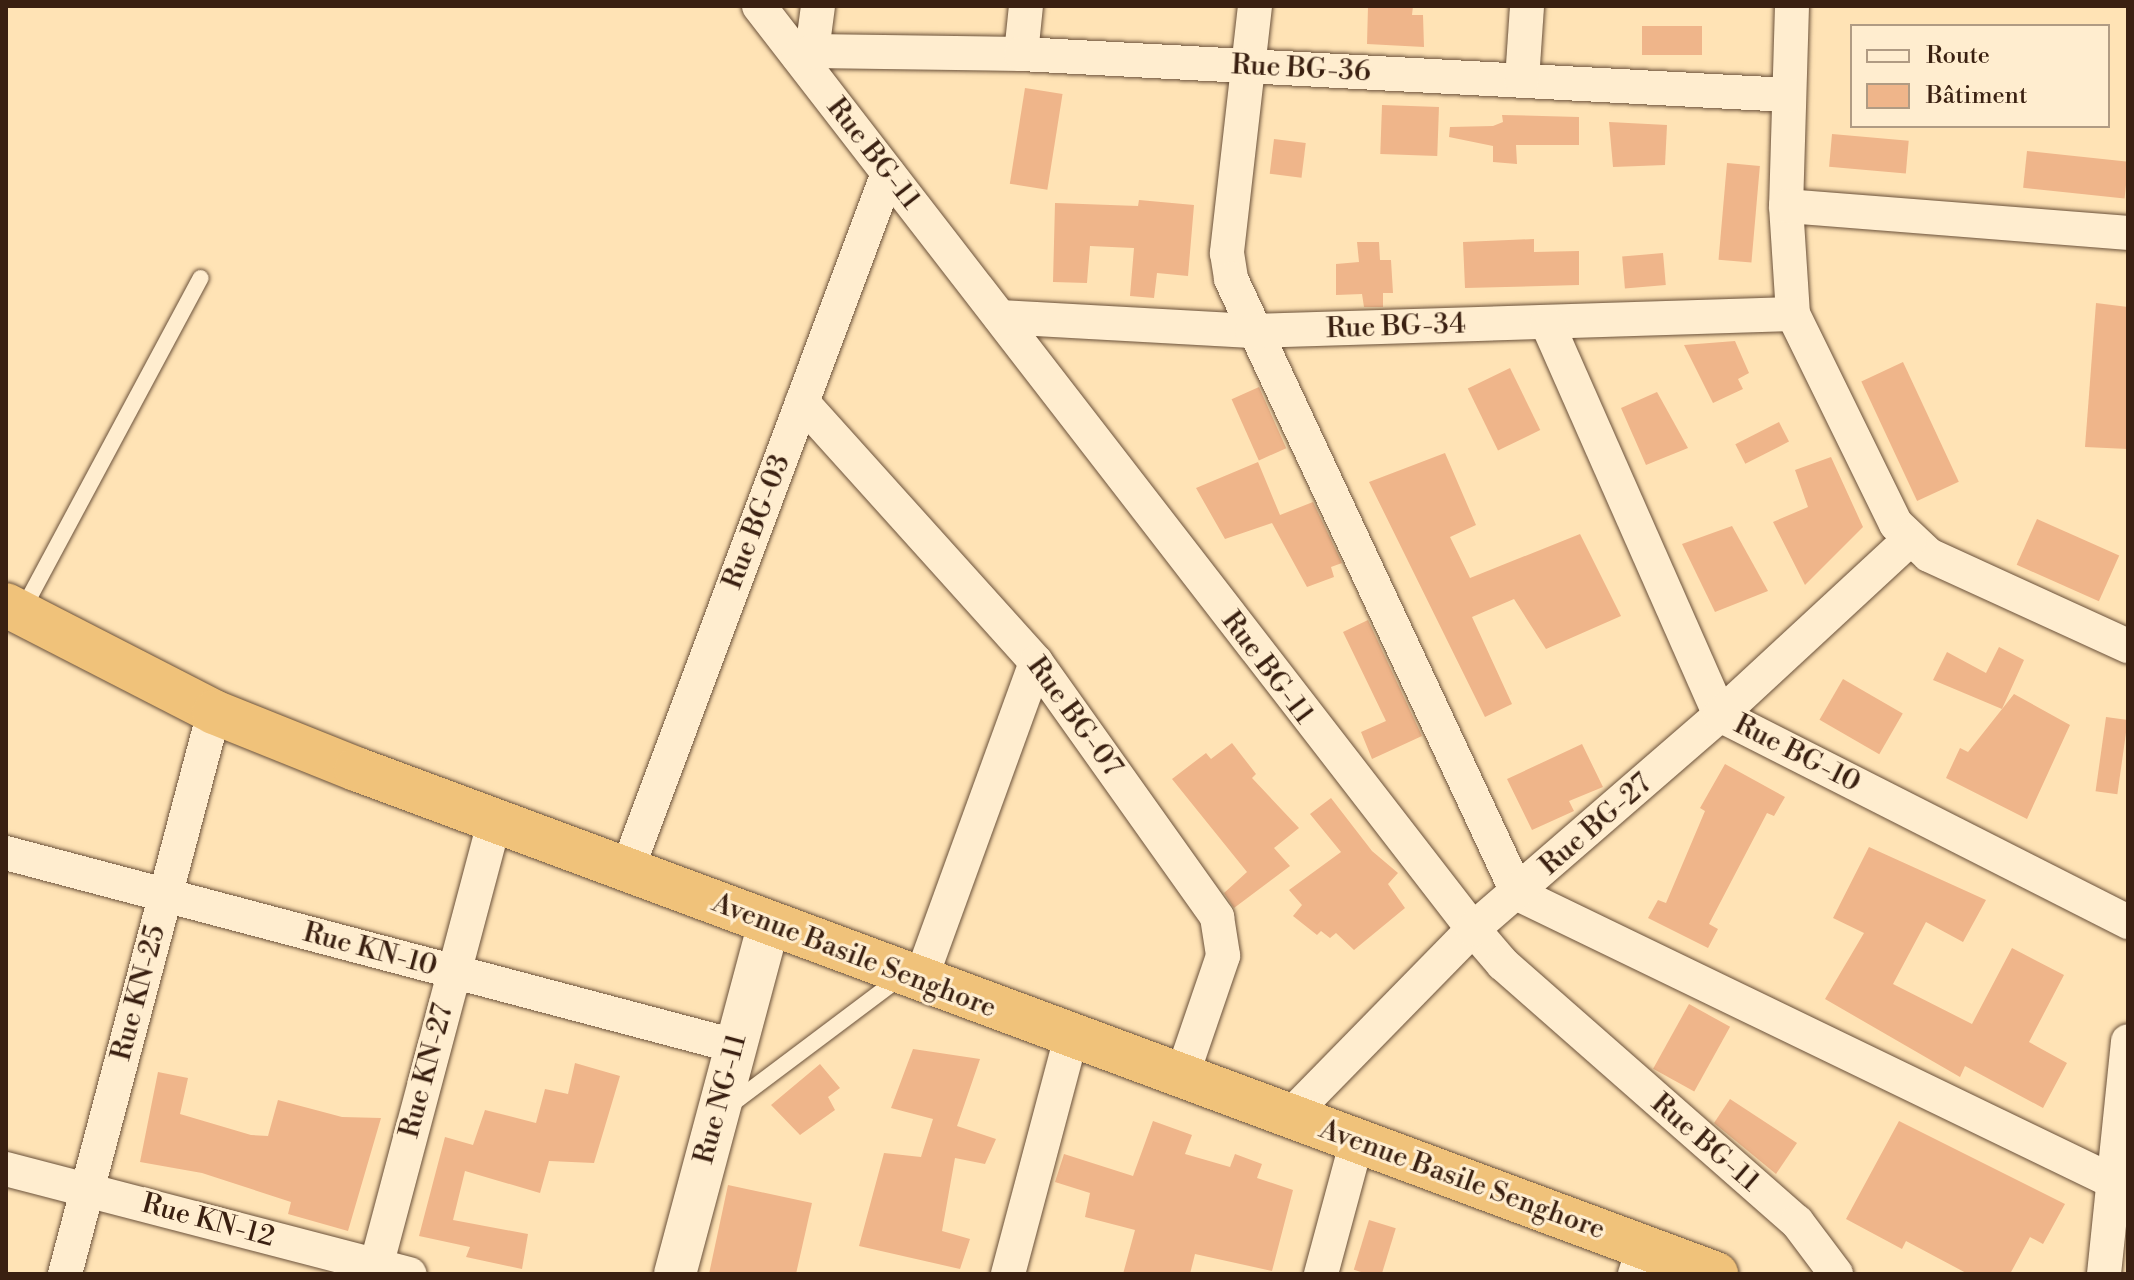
<!DOCTYPE html>
<html>
<head>
<meta charset="utf-8">
<style>
  body { margin:0 }
  #map { position:relative; width:2134px; height:1280px; overflow:hidden; background:#ffe3b5; font-family:"Libre Bodoni",serif }
  div>[style] { position:absolute }
  .building>* { inset:0; background:#efb58a; transform-origin:0 0 }
  .roads { filter:drop-shadow(0 0 2px #6b513a) drop-shadow(0 0 2px #6b513a) }
  .service>* { height:16px; margin:-8px; padding:0 8px; transform-origin:8px; border-radius:8px; background:#ffedcf }
  .minor>* { height:34px; margin:-17px; padding:0 17px; transform-origin:17px; border-radius:17px; background:#ffedcf }
  .tertiary>* { height:42px; margin:-21px; padding:0 21px; transform-origin:21px; border-radius:21px; background:#ffedcf }
  .trunk>* { height:44px; margin:-22px; padding:0 22px; transform-origin:22px; border-radius:22px; background:#f0c27a }
  span { translate:-50% -50%; white-space:nowrap; text-align:center; line-height:1.15; -webkit-text-stroke:6px #ffedcf; paint-order:stroke }
  .street-label { font-size:28px; color:#3a2011 }
  .frame { position:absolute; inset:0; border:8px solid #3a2011; pointer-events:none }
  .legend { position:absolute; left:1850px; top:24px; width:260px; height:104px; box-sizing:border-box; background:#ffedcf; border:2px solid #b09b83; margin:0; padding:10px 14px; list-style:none; font-size:24px; color:#3a2011 }
  .legend li { display:flex; align-items:center; gap:16px; height:40px }
  .legend b { width:40px; border:2px solid #b09b83 }
</style>
</head>
<body>
<div id="map">
  <div class="building">
    <div style="clip-path:polygon(1368px 6px,1413px 6px,1412px 15px,1423px 15px,1424px 47px,1367px 44px)"></div>
    <div style="left:1642px;top:26px;width:60px;height:29px"></div>
    <div style="left:1025px;top:88px;width:38px;height:97px;rotate:9deg"></div>
    <div style="left:1382px;top:105px;width:57px;height:49px;rotate:2deg"></div>
    <div style="clip-path:polygon(1502px 115px,1579px 117px,1579px 145px,1516px 145px,1517px 164px,1493px 162px,1493px 146px,1449px 137px,1450px 127px,1493px 126px,1503px 122px)"></div>
    <div style="clip-path:polygon(1609px 122px,1667px 125px,1665px 165px,1613px 167px)"></div>
    <div style="left:1832px;top:134px;width:77px;height:33px;rotate:5deg"></div>
    <div style="left:1274px;top:139px;width:32px;height:35px;rotate:7deg"></div>
    <div style="left:2027px;top:151px;width:102px;height:37px;rotate:6deg"></div>
    <div style="left:1727px;top:163px;width:33px;height:97px;rotate:5deg"></div>
    <div style="clip-path:polygon(1139px 200px,1194px 205px,1188px 276px,1157px 273px,1154px 298px,1130px 296px,1134px 248px,1090px 246px,1087px 283px,1053px 282px,1055px 203px,1138px 206px)"></div>
    <div style="clip-path:polygon(1534px 239px,1534px 252px,1579px 251px,1579px 285px,1465px 288px,1463px 242px)"></div>
    <div style="clip-path:polygon(1357px 242px,1379px 242px,1380px 260px,1391px 260px,1393px 293px,1383px 293px,1383px 307px,1364px 307px,1362px 294px,1336px 295px,1336px 264px,1359px 262px)"></div>
    <div style="left:1663px;top:253px;width:32px;height:41px;rotate:85deg"></div>
    <div style="clip-path:polygon(2096px 303px,2128px 307px,2128px 449px,2085px 447px)"></div>
    <div style="clip-path:polygon(1735px 341px,1749px 373px,1738px 379px,1743px 389px,1713px 403px,1684px 345px)"></div>
    <div style="left:1903px;top:362px;width:132px;height:46px;rotate:65deg"></div>
    <div style="left:1510px;top:368px;width:69px;height:47px;rotate:64deg"></div>
    <div style="left:1259px;top:387px;width:67px;height:30px;rotate:66deg"></div>
    <div style="clip-path:polygon(1657px 392px,1688px 448px,1646px 465px,1621px 408px)"></div>
    <div style="left:1779px;top:422px;width:22px;height:49px;rotate:63deg"></div>
    <div style="clip-path:polygon(1445px 453px,1476px 525px,1450px 537px,1470px 578px,1580px 534px,1621px 616px,1546px 649px,1514px 599px,1472px 617px,1512px 704px,1485px 717px,1369px 482px)"></div>
    <div style="clip-path:polygon(1831px 457px,1863px 527px,1805px 585px,1773px 522px,1808px 507px,1795px 470px)"></div>
    <div style="clip-path:polygon(1258px 462px,1280px 515px,1313px 502px,1342px 563px,1331px 567px,1334px 577px,1307px 587px,1272px 523px,1225px 539px,1196px 488px)"></div>
    <div style="left:2037px;top:519px;width:90px;height:50px;rotate:24deg"></div>
    <div style="clip-path:polygon(1732px 526px,1768px 591px,1715px 612px,1682px 544px)"></div>
    <div style="clip-path:polygon(1368px 620px,1422px 736px,1372px 759px,1361px 732px,1386px 721px,1343px 632px)"></div>
    <div style="clip-path:polygon(1999px 647px,2024px 660px,2002px 709px,1933px 680px,1947px 652px,1986px 673px)"></div>
    <div style="left:1843px;top:679px;width:69px;height:47px;rotate:30deg"></div>
    <div style="clip-path:polygon(2014px 694px,2070px 725px,2027px 819px,1946px 778px,1960px 748px,1968px 752px)"></div>
    <div style="left:2106px;top:717px;width:22px;height:75px;rotate:8deg"></div>
    <div style="clip-path:polygon(1232px 743px,1256px 774px,1252px 778px,1299px 828px,1274px 848px,1290px 866px,1234px 908px,1224px 893px,1247px 872px,1172px 779px,1206px 753px,1211px 759px)"></div>
    <div style="clip-path:polygon(1582px 744px,1603px 787px,1569px 801px,1574px 811px,1532px 830px,1507px 779px)"></div>
    <div style="clip-path:polygon(1725px 764px,1785px 797px,1774px 816px,1767px 813px,1709px 924px,1718px 929px,1708px 948px,1648px 918px,1658px 900px,1666px 903px,1705px 811px,1700px 808px)"></div>
    <div style="clip-path:polygon(1331px 798px,1372px 851px,1398px 873px,1388px 884px,1405px 908px,1354px 950px,1336px 933px,1330px 938px,1321px 931px,1317px 935px,1293px 916px,1302px 905px,1289px 890px,1341px 852px,1310px 814px)"></div>
    <div style="clip-path:polygon(1869px 847px,1986px 900px,1963px 942px,1926px 922px,1893px 984px,1972px 1024px,2012px 948px,2064px 975px,2029px 1042px,2067px 1063px,2043px 1108px,1965px 1066px,1960px 1077px,1825px 999px,1864px 933px,1833px 918px)"></div>
    <div style="left:1689px;top:1004px;width:47px;height:74px;rotate:29deg"></div>
    <div style="clip-path:polygon(913px 1049px,980px 1059px,957px 1126px,996px 1139px,985px 1164px,955px 1158px,942px 1231px,970px 1239px,960px 1269px,859px 1246px,884px 1153px,921px 1157px,933px 1119px,891px 1108px)"></div>
    <div style="clip-path:polygon(575px 1063px,620px 1076px,594px 1163px,549px 1161px,540px 1193px,465px 1171px,453px 1220px,528px 1234px,522px 1269px,466px 1257px,470px 1247px,419px 1236px,445px 1137px,473px 1145px,485px 1110px,536px 1123px,545px 1089px,568px 1094px)"></div>
    <div style="clip-path:polygon(820px 1064px,840px 1088px,828px 1097px,835px 1110px,800px 1135px,771px 1105px)"></div>
    <div style="clip-path:polygon(158px 1072px,188px 1078px,180px 1114px,251px 1135px,268px 1136px,278px 1100px,342px 1117px,381px 1118px,348px 1231px,288px 1214px,291px 1202px,202px 1173px,140px 1162px)"></div>
    <div style="clip-path:polygon(1730px 1099px,1797px 1143px,1776px 1174px,1714px 1123px)"></div>
    <div style="clip-path:polygon(1153px 1121px,1192px 1135px,1185px 1154px,1230px 1167px,1235px 1154px,1262px 1164px,1257px 1178px,1293px 1190px,1272px 1271px,1195px 1254px,1190px 1274px,1123px 1274px,1135px 1230px,1085px 1217px,1090px 1193px,1055px 1182px,1064px 1154px,1133px 1176px)"></div>
    <div style="clip-path:polygon(1899px 1121px,2065px 1204px,2043px 1244px,2030px 1237px,2010px 1274px,1968px 1274px,1906px 1241px,1902px 1249px,1846px 1219px)"></div>
    <div style="clip-path:polygon(728px 1185px,812px 1203px,796px 1274px,709px 1274px)"></div>
    <div style="left:1369px;top:1220px;width:28px;height:52px;rotate:17deg"></div>
  </div>
  <div class="roads">
    <div class="service">
      <div style="left:21px;top:613px;width:380px;rotate:-61.8deg"></div>
      <div style="left:729px;top:1106px;width:216px;rotate:-36.9deg"></div>
    </div>
    <div class="minor">
      <div style="left:759px;top:6px;width:1167px;rotate:52.28deg"></div>
      <div style="left:1473px;top:929px;width:46px;rotate:49.4deg"></div>
      <div style="left:1503px;top:964px;width:391px;rotate:41.3deg"></div>
      <div style="left:1797px;top:1222px;width:65px;rotate:53.1deg"></div>
      <div style="left:1255px;top:6px;width:249px;rotate:96.5deg"></div>
      <div style="left:1227px;top:253px;width:26px;rotate:81deg"></div>
      <div style="left:1231px;top:279px;width:679px;rotate:64.98deg"></div>
      <div style="left:1518px;top:894px;width:664px;rotate:25.79deg"></div>
      <div style="left:2116px;top:1183px;width:12px;rotate:9deg"></div>
      <div style="left:1792px;top:6px;width:200px;rotate:91.7deg"></div>
      <div style="left:1786px;top:206px;width:108px;rotate:86.3deg"></div>
      <div style="left:1793px;top:314px;width:234px;rotate:63.9deg"></div>
      <div style="left:1896px;top:524px;width:45px;rotate:43.2deg"></div>
      <div style="left:1929px;top:555px;width:219px;rotate:24.6deg"></div>
      <div style="left:812px;top:51px;width:45px;rotate:-82.4deg"></div>
      <div style="left:1021px;top:54px;width:48px;rotate:-84.1deg"></div>
      <div style="left:798px;top:56px;width:15px;rotate:-20deg"></div>
      <div style="left:812px;top:51px;width:209px;rotate:0.8deg"></div>
      <div style="left:1021px;top:54px;width:769px;rotate:3.06deg"></div>
      <div style="left:1522px;top:80px;width:74px;rotate:-86.1deg"></div>
      <div style="left:1786px;top:206px;width:343px;rotate:4.5deg"></div>
      <div style="left:1000px;top:317px;width:252px;rotate:3.2deg"></div>
      <div style="left:1252px;top:331px;width:541px;rotate:-1.8deg"></div>
      <div style="left:1547px;top:323px;width:428px;rotate:66.2deg"></div>
      <div style="left:1720px;top:715px;width:458px;rotate:26.9deg"></div>
      <div style="left:802px;top:402px;width:350px;rotate:48deg"></div>
      <div style="left:1036px;top:662px;width:313px;rotate:54.6deg"></div>
      <div style="left:1217px;top:917px;width:39px;rotate:81deg"></div>
      <div style="left:1223px;top:956px;width:130px;rotate:108.9deg"></div>
      <div style="left:6px;top:853px;width:754px;rotate:14.83deg"></div>
      <div style="left:627px;top:870px;width:744px;rotate:-69.47deg"></div>
      <div style="left:920px;top:981px;width:339px;rotate:-70deg"></div>
      <div style="left:1290px;top:1116px;width:262px;rotate:-45.6deg"></div>
      <div style="left:1473px;top:929px;width:327px;rotate:-40.9deg"></div>
      <div style="left:1720px;top:715px;width:258px;rotate:-42.8deg"></div>
      <div style="left:6px;top:1169px;width:417px;rotate:14.6deg"></div>
      <div style="left:65px;top:1274px;width:581px;rotate:-75.15deg"></div>
      <div style="left:374px;top:1274px;width:468px;rotate:-75.1deg"></div>
      <div style="left:1008px;top:1274px;width:244px;rotate:-75.1deg"></div>
      <div style="left:1321px;top:1274px;width:138px;rotate:-74.9deg"></div>
      <div style="left:1635px;top:1274px;width:28px;rotate:-72deg"></div>
      <div style="left:2104px;top:1274px;width:234px;rotate:-84.1deg"></div>
    </div>
    <div class="tertiary">
      <div style="left:675px;top:1274px;width:362px;rotate:-75deg"></div>
    </div>
    <div class="trunk">
      <div style="left:6px;top:605px;width:234px;rotate:27.2deg"></div>
      <div style="left:214px;top:712px;width:153px;rotate:21.9deg"></div>
      <div style="left:356px;top:769px;width:1451px;rotate:20.37deg"></div>
    </div>
  </div>
  <div class="street-label">
    <span style="left:1301px;top:69px;rotate:3deg">Rue BG-36</span>
    <span style="left:873px;top:154px;rotate:52deg">Rue BG-11</span>
    <span style="left:1396px;top:327px;rotate:-2deg">Rue BG-34</span>
    <span style="left:757px;top:522px;rotate:-69deg">Rue BG-03</span>
    <span style="left:1267px;top:668px;rotate:53deg">Rue BG-11</span>
    <span style="left:1074px;top:717px;rotate:54deg">Rue BG-07</span>
    <span style="left:1797px;top:754px;rotate:27deg">Rue BG-10</span>
    <span style="left:1596px;top:825px;rotate:-41deg">Rue BG-27</span>
    <span style="left:370px;top:950px;rotate:15deg">Rue KN-10</span>
    <span style="left:854px;top:956px;rotate:21deg">Avenue Basile Senghore</span>
    <span style="left:139px;top:993px;rotate:-75deg">Rue KN-25</span>
    <span style="left:427px;top:1071px;rotate:-75deg">Rue KN-27</span>
    <span style="left:721px;top:1099px;rotate:-75deg">Rue NG-11</span>
    <span style="left:1705px;top:1143px;rotate:41deg">Rue BG-11</span>
    <span style="left:1462px;top:1180px;rotate:20deg">Avenue Basile Senghore</span>
    <span style="left:208px;top:1221px;rotate:15deg">Rue KN-12</span>
  </div>
  <div class="frame"></div>
  <ul class="legend">
  <li><b style="height:10px;background:#ffedcf"></b>Route</li>
  <li><b style="height:22px;background:#efb58a"></b>Bâtiment</li>
  </ul>
</div>
</body>
</html>
